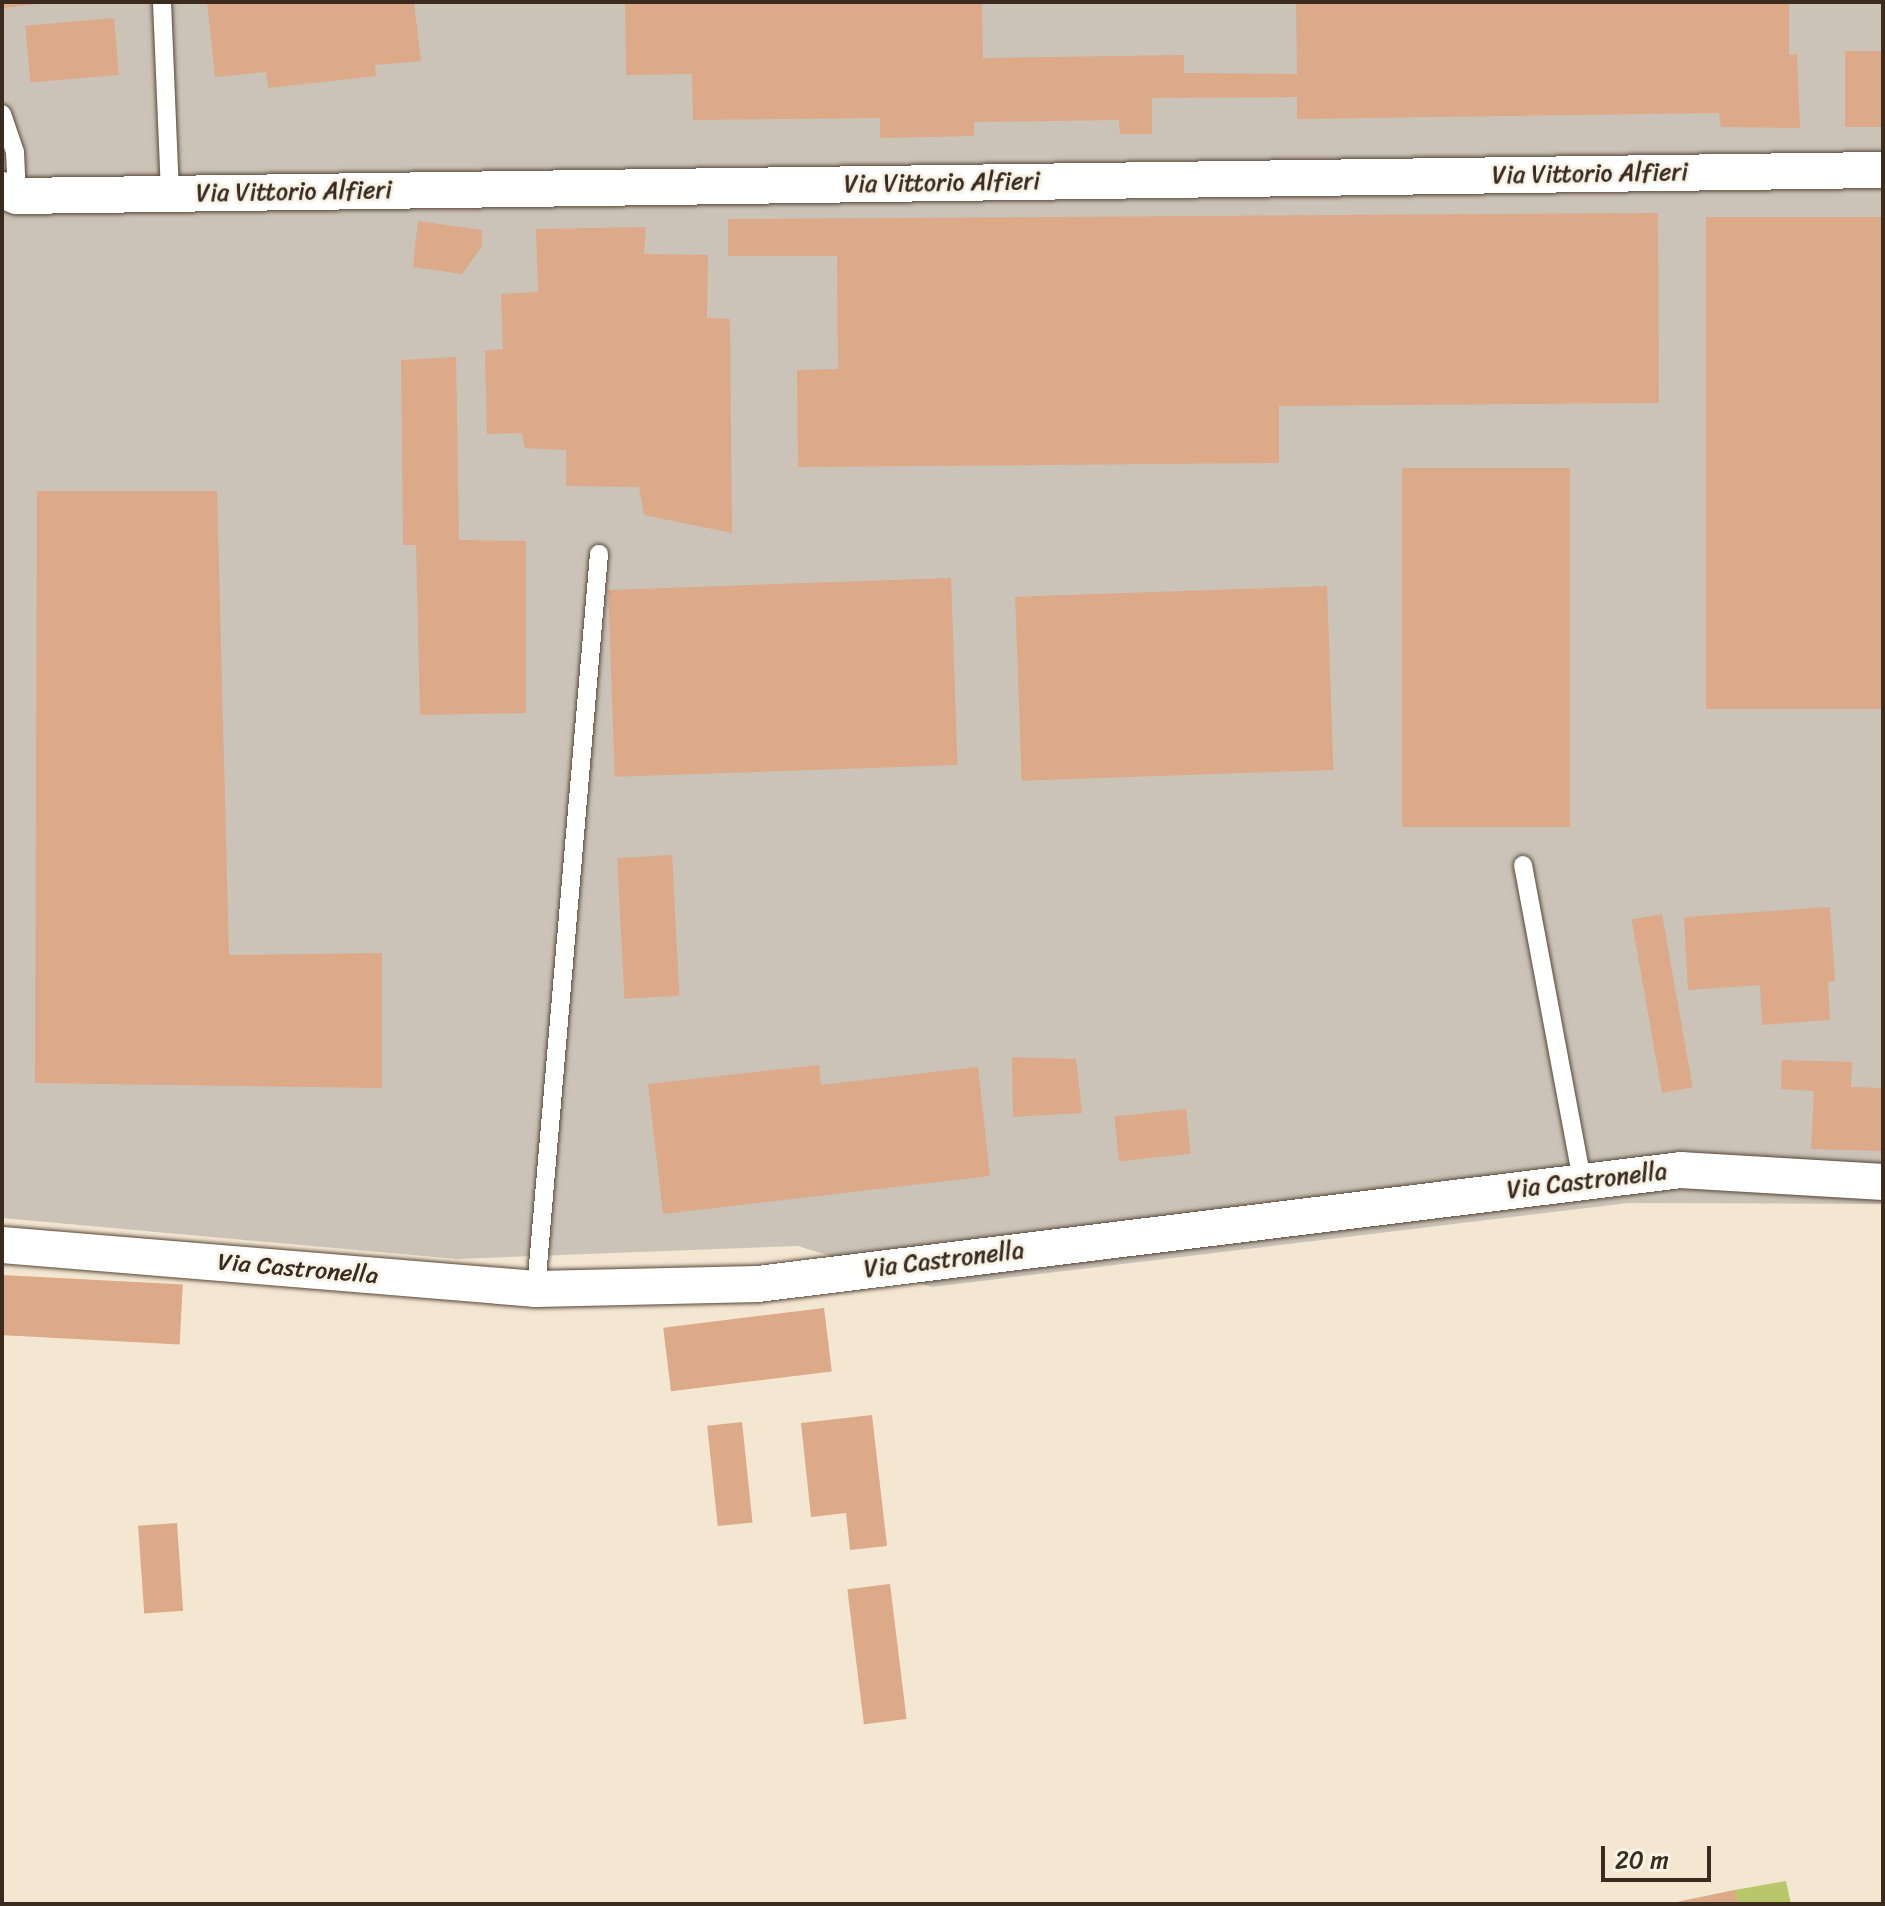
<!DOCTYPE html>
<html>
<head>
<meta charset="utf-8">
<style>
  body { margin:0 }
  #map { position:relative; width:1885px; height:1906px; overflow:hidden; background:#f4e7d2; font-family:Sriracha,sans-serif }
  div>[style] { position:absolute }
  .industrial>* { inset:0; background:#cbc3b8 }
  .green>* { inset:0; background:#b7c769 }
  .building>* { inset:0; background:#dca989; transform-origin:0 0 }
  .roads { filter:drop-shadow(0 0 2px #574639) drop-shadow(0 0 2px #574639) }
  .lane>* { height:18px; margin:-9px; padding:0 9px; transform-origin:9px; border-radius:9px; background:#fff }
  .street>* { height:36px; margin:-18px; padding:0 18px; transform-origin:18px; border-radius:18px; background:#fff }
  span { translate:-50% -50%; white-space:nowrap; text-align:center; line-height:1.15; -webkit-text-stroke:6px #f7f3e8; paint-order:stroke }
  .street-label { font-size:24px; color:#3b2a1e }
  .frame { position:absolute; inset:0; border:4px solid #3b2a1e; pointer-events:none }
  .scale { position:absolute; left:1601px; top:1846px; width:110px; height:36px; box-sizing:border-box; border:4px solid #3b2a1e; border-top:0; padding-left:10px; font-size:24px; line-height:28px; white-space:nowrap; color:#3b2a1e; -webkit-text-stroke:6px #f7f3e8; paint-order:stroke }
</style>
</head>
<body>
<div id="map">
  <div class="industrial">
    <div style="clip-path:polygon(2px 2px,1883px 2px,1883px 1204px,1628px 1203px,932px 1287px,798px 1246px,457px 1259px,2px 1218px)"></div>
  </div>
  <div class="green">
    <div style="clip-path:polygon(1786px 1881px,1791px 1904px,1667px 1904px,1735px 1890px)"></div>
  </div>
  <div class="building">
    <div style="clip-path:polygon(2px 2px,37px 2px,38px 4px,2px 8px)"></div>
    <div style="clip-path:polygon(207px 2px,414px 2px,421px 61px,375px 65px,376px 76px,268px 88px,266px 72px,215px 77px)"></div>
    <div style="clip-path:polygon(625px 2px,982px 2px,983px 58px,1184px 55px,1184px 73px,1297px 74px,1296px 2px,1789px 2px,1789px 55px,1797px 54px,1800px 128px,1721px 127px,1719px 113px,1297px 119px,1297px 97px,1152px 98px,1152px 134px,1120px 134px,1119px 120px,974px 122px,974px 136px,880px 138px,880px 118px,693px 120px,692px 74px,626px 75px)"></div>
    <div style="left:114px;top:18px;width:57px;height:89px;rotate:85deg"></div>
    <div style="left:1845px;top:51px;width:38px;height:76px"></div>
    <div style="clip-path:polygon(1658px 213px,1659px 403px,1279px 406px,1279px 463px,798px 467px,797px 370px,838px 369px,837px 256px,728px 256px,728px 219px)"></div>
    <div style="left:1883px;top:217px;width:492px;height:177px;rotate:90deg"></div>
    <div style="clip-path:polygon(418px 221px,482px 230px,482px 246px,462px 274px,413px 267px)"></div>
    <div style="clip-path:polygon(646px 227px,644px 254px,708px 255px,707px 318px,730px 319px,732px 533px,644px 515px,639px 487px,566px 486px,566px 450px,525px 448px,522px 433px,487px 434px,485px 351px,503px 349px,501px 294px,538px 292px,536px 229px)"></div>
    <div style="clip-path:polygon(456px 357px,459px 540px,526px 541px,526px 713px,420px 715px,416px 545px,403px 545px,401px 360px)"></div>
    <div style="left:1570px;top:468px;width:359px;height:168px;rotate:90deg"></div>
    <div style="clip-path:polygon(37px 491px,217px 491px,229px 955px,382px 953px,382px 1088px,35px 1083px)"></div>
    <div style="left:951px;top:578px;width:187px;height:343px;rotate:88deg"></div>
    <div style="left:1327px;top:586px;width:184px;height:312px;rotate:88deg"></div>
    <div style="left:672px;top:855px;width:141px;height:55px;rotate:87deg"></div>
    <div style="clip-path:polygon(1830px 907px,1835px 981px,1828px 982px,1830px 1020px,1762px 1025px,1760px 985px,1688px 990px,1684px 917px)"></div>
    <div style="left:1662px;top:914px;width:176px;height:31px;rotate:80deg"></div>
    <div style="clip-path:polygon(1012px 1057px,1076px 1059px,1082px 1113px,1013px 1117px)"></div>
    <div style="clip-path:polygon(1782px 1060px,1852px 1062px,1851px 1087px,1883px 1088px,1883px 1151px,1811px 1149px,1814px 1091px,1781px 1089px)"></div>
    <div style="clip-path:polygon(819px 1065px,821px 1085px,978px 1067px,990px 1176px,663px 1214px,648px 1084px)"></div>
    <div style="left:1186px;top:1109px;width:45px;height:72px;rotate:84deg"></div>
    <div style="left:2px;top:1275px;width:181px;height:60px;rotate:3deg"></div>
    <div style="left:824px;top:1308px;width:64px;height:162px;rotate:83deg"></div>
    <div style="clip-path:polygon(872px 1415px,887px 1546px,850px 1550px,846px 1513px,811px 1517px,801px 1423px)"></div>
    <div style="left:742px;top:1422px;width:101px;height:35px;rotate:84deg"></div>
    <div style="left:177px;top:1523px;width:88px;height:39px;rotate:86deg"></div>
    <div style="left:890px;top:1584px;width:136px;height:43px;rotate:83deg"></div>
    <div style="clip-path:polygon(1735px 1890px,1738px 1904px,1674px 1904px,1674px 1903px)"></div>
  </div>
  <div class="roads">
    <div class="lane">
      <div style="left:162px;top:2px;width:192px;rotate:87.6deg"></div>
      <div style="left:2px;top:114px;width:40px;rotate:71.1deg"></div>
      <div style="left:15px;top:152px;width:44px;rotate:87.4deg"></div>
      <div style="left:1523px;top:865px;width:321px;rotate:79.4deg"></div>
      <div style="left:536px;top:1289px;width:738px;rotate:-85.1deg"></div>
    </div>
    <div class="street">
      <div style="left:2px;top:190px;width:16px;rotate:22deg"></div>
      <div style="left:17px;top:196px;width:1866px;rotate:-0.8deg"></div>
      <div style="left:2px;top:1245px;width:536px;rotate:4.71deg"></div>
      <div style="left:536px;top:1289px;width:222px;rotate:-1.3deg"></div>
      <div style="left:758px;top:1284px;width:930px;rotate:-7.04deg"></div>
      <div style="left:1681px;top:1170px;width:202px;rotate:3.4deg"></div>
    </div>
  </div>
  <div class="street-label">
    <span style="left:1590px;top:174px;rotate:-1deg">Via Vittorio Alfieri</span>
    <span style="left:942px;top:183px;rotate:-1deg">Via Vittorio Alfieri</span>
    <span style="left:294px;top:192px;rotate:-1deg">Via Vittorio Alfieri</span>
    <span style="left:1587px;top:1181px;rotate:-7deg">Via Castronella</span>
    <span style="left:944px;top:1260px;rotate:-7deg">Via Castronella</span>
    <span style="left:298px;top:1269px;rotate:5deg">Via Castronella</span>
  </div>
  <div class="frame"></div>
  <div class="scale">20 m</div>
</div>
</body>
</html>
